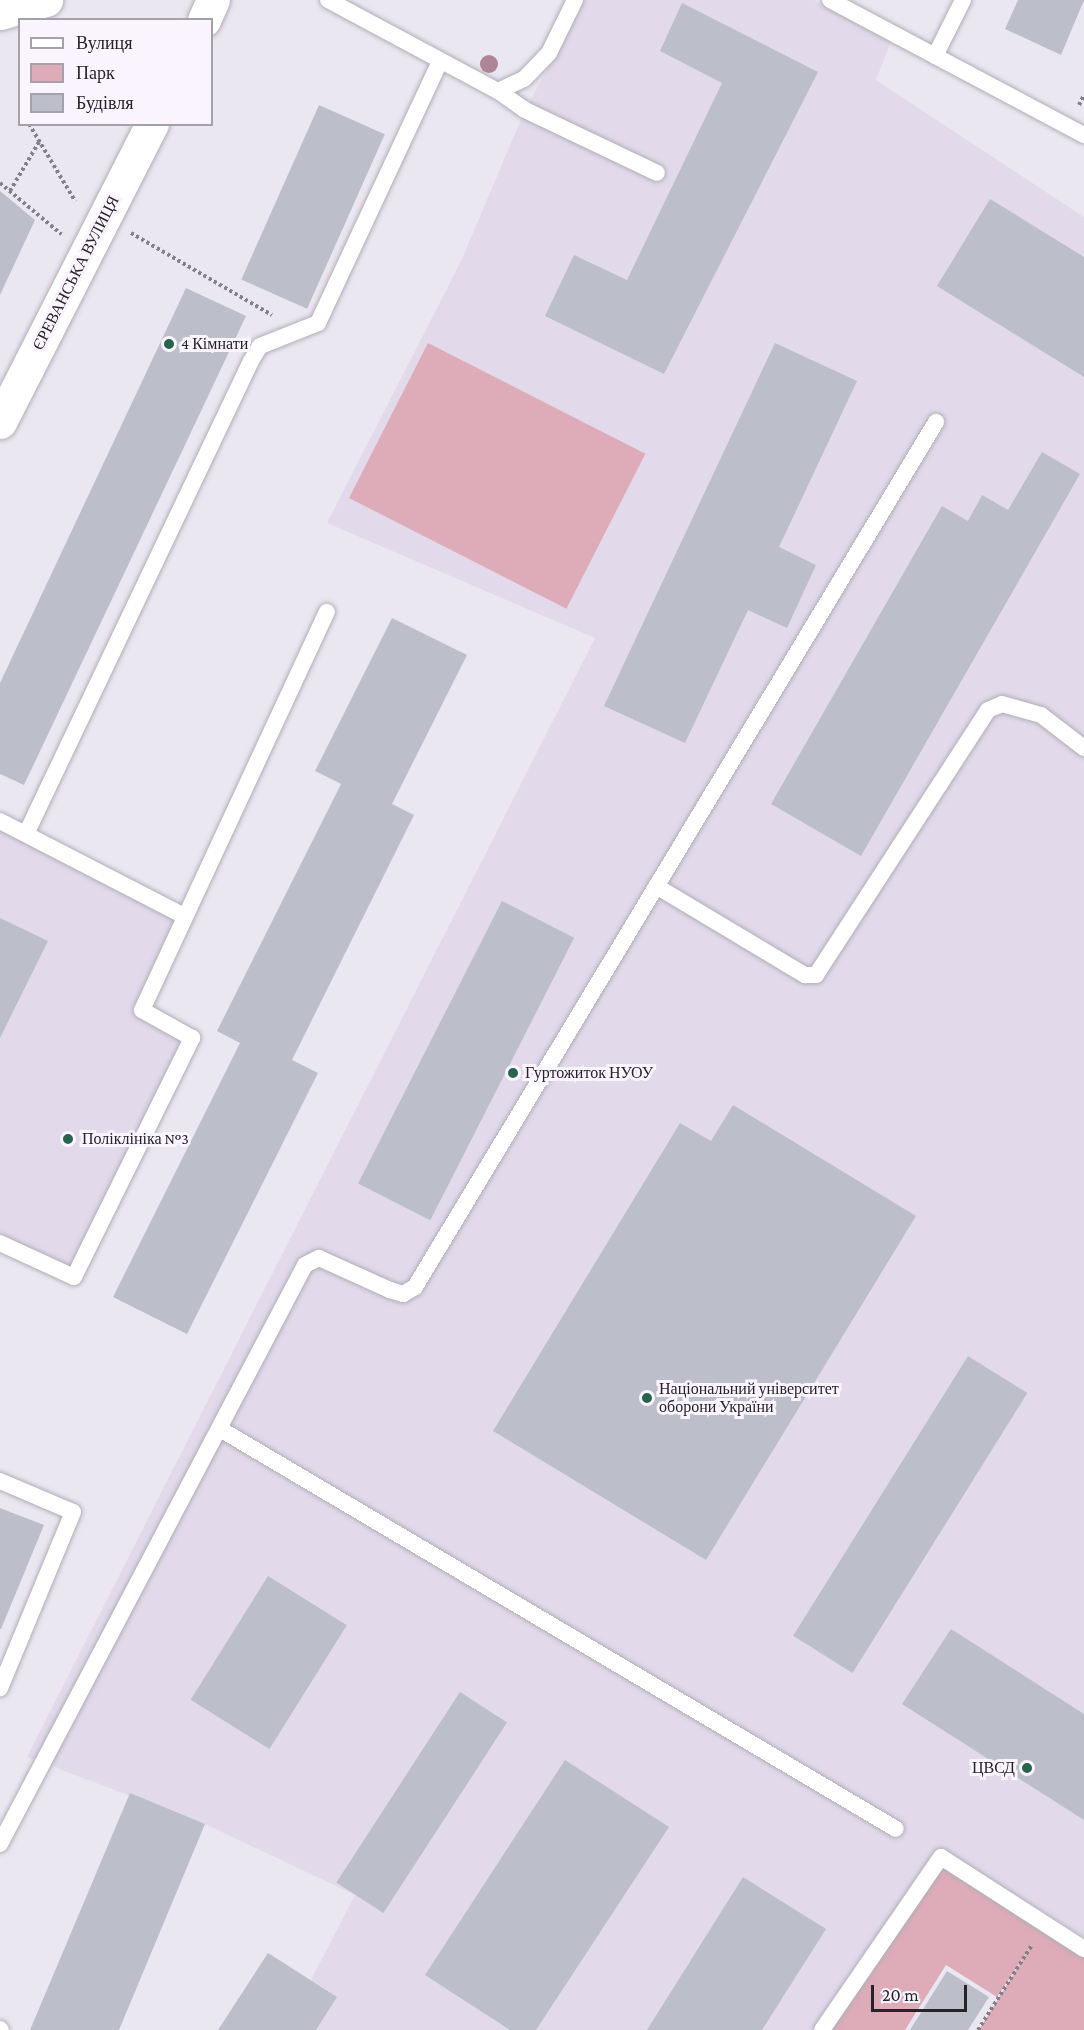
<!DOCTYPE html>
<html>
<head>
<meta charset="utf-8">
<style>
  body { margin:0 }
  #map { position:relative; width:1084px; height:2030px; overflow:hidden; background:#ebe7f1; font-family:"Crimson Pro",serif }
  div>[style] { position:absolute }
  .built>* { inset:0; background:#e2daeb }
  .green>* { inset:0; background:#deacb8; transform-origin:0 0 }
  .building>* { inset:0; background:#bcbec9; transform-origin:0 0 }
  .path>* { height:4px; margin-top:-2px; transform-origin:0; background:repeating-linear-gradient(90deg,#838087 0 3px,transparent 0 6px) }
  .roads { filter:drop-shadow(0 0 2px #b1adb6) drop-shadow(0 0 2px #b1adb6) }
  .lane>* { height:16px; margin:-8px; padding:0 8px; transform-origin:8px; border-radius:8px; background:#fff }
  .street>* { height:33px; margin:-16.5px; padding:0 16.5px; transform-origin:16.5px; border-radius:16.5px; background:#fff }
  .trees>* { width:18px; height:18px; margin:-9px; border-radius:50%; background:#ad8595 }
  .dots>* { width:16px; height:16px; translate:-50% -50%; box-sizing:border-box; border:3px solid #f9f4fe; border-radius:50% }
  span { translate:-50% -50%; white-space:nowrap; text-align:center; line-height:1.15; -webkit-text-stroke:6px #f9f4fe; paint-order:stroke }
  .street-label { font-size:16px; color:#262428 }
  .poi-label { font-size:16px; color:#262428 }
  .left { translate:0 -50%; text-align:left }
  .right { translate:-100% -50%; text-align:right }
  .legend { position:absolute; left:18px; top:18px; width:195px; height:108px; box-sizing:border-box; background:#f9f4fe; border:2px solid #a5a1a8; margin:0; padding:8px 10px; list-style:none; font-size:18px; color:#262428 }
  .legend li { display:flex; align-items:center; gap:12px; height:30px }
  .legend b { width:30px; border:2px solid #a5a1a8 }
  .scale { position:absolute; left:871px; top:1985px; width:96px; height:27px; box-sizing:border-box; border:3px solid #262428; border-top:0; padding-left:8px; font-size:18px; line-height:21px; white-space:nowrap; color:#262428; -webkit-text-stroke:4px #f9f4fe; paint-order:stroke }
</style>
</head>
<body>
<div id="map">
  <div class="built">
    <div style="clip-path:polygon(585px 0,814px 0,891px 41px,876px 80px,1084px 217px,1084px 1937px,939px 1847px,814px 2030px,316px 2030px,337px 1997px,311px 1980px,355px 1895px,205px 1824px,27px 1757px,595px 638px,327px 523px,461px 261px,525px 110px)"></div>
    <div style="clip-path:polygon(0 829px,175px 918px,135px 1013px,185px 1040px,72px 1272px,0 1238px)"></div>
  </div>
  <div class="green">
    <div style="left:428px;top:343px;width:244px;height:174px;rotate:27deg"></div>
    <div style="clip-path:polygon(939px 1860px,1084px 1949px,1084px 2030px,979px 2030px,1032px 1944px,997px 1997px,946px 1965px,905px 2030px,823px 2030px)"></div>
  </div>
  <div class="building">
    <div style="clip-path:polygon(1018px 0,1084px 0,1061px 55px,1005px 29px)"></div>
    <div style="clip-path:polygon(682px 3px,818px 72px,664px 374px,545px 316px,574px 255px,627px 280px,722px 83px,660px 51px)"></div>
    <div style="left:319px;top:105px;width:72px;height:191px;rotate:24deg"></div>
    <div style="clip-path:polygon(0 191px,35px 220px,0 295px)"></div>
    <div style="clip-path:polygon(990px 199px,1084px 257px,1084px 377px,937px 286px)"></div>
    <div style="clip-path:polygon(186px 288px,246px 316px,24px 785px,0 774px,0 683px)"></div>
    <div style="clip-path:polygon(775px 343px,857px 381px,779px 547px,816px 565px,787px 628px,748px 610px,685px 743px,604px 706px)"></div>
    <div style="clip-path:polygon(1042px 452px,1080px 474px,861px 856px,771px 804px,942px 506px,968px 521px,982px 495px,1008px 510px)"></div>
    <div style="clip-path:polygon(392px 618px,467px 655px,392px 804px,414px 815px,292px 1060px,318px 1073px,187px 1334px,113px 1297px,240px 1043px,217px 1031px,341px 784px,315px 771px)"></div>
    <div style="left:502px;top:901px;width:81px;height:317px;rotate:27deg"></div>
    <div style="clip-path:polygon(0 918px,48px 941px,0 1038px)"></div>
    <div style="clip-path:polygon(733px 1105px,916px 1216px,706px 1560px,493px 1431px,680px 1123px,711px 1141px)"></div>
    <div style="left:968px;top:1356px;width:70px;height:330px;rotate:32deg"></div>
    <div style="clip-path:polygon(0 1508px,44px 1525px,1px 1629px,0 1629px)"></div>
    <div style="left:268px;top:1576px;width:93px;height:146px;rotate:32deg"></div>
    <div style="clip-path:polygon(951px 1629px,1084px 1714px,1084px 1820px,902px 1704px)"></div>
    <div style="left:460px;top:1692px;width:56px;height:227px;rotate:33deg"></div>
    <div style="clip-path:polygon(565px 1760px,669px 1827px,536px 2030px,510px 2030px,425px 1975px)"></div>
    <div style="clip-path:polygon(130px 1793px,205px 1824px,119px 2030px,30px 2030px)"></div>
    <div style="clip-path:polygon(743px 1877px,826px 1929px,762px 2030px,647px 2030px)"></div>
    <div style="clip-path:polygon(268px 1953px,337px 1997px,316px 2030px,218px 2030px)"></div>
    <div style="clip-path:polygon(947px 1971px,989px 1997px,968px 2030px,910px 2030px)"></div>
  </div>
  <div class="path">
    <div style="left:1079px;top:105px;width:11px;rotate:-63deg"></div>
    <div style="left:29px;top:124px;width:90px;rotate:59.1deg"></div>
    <div style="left:0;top:183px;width:80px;rotate:39.9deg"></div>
    <div style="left:10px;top:191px;width:57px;rotate:-59.4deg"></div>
    <div style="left:131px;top:233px;width:163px;rotate:30.2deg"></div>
    <div style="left:978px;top:2030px;width:101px;rotate:-57.6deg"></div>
  </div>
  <div class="roads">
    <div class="lane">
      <div style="left:328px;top:0;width:193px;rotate:28.2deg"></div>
      <div style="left:498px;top:91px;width:29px;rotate:-25deg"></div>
      <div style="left:524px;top:79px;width:36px;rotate:-46deg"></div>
      <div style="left:549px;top:53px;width:59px;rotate:-63.9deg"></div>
      <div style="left:830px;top:0;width:288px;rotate:28deg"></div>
      <div style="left:935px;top:56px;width:63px;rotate:-63.4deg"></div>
      <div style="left:498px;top:91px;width:33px;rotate:35deg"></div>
      <div style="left:525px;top:110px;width:146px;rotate:25.5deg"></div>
      <div style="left:0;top:821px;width:205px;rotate:27.3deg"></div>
      <div style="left:26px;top:834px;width:524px;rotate:-64.56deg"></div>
      <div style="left:251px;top:361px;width:17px;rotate:-59deg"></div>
      <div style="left:260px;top:346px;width:62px;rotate:-21.6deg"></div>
      <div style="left:318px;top:323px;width:289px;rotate:-65deg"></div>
      <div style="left:656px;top:886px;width:174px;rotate:30.9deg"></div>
      <div style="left:805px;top:975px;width:11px"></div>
      <div style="left:816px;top:975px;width:316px;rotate:-57deg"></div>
      <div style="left:988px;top:710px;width:15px;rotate:-23deg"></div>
      <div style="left:1002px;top:704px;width:41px;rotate:15.8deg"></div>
      <div style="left:1041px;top:715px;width:54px;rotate:37.5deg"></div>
      <div style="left:0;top:1243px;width:81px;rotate:24.7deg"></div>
      <div style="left:74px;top:1277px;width:267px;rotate:-63.7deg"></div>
      <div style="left:192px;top:1038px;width:57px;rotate:-150.8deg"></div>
      <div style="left:142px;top:1010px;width:439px;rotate:-65.1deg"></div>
      <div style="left:220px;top:1429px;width:785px;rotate:30.61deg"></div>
      <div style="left:0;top:1481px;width:79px;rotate:23deg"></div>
      <div style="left:73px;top:1512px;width:191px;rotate:112.5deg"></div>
      <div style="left:0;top:1844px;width:654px;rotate:-62.22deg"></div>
      <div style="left:305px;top:1265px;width:16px;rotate:-27deg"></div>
      <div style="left:319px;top:1258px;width:78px;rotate:24.3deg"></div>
      <div style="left:390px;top:1290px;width:14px;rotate:17deg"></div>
      <div style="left:403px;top:1294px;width:14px;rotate:-30deg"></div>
      <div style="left:415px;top:1287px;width:1010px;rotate:-58.94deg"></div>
      <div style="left:0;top:2029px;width:1px;rotate:45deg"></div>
      <div style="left:822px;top:2030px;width:210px;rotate:-55.5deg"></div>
      <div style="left:941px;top:1857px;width:170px;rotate:32.8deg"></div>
    </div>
    <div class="street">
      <div style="left:0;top:13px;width:48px;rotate:-15.8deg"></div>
      <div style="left:204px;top:20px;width:22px;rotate:-66deg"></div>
      <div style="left:0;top:422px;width:335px;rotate:-63deg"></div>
    </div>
  </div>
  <div class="trees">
    <div style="left:489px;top:64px"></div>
  </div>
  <div class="dots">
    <div style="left:169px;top:344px;background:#28634d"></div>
    <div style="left:513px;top:1073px;background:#28634d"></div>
    <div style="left:68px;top:1139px;background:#28634d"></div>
    <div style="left:647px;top:1398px;background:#28634d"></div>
    <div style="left:1027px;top:1768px;background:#28634d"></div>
  </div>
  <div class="street-label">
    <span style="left:76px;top:273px;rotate:-63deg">ЄРЕВАНСЬКА ВУЛИЦЯ</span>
  </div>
  <div class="poi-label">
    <span class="left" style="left:181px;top:344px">4 Кімнати</span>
    <span class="left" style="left:525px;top:1073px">Гуртожиток НУОУ</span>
    <span class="left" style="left:82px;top:1139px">Поліклініка №3</span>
    <span class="left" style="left:659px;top:1398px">Національний університет<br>оборони України</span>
    <span class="right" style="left:1015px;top:1768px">ЦВСД</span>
  </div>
  <ul class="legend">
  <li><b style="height:8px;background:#fff"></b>Вулиця</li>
  <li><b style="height:16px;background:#deacb8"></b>Парк</li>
  <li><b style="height:16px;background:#bcbec9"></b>Будівля</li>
  </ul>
  <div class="scale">20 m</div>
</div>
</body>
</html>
